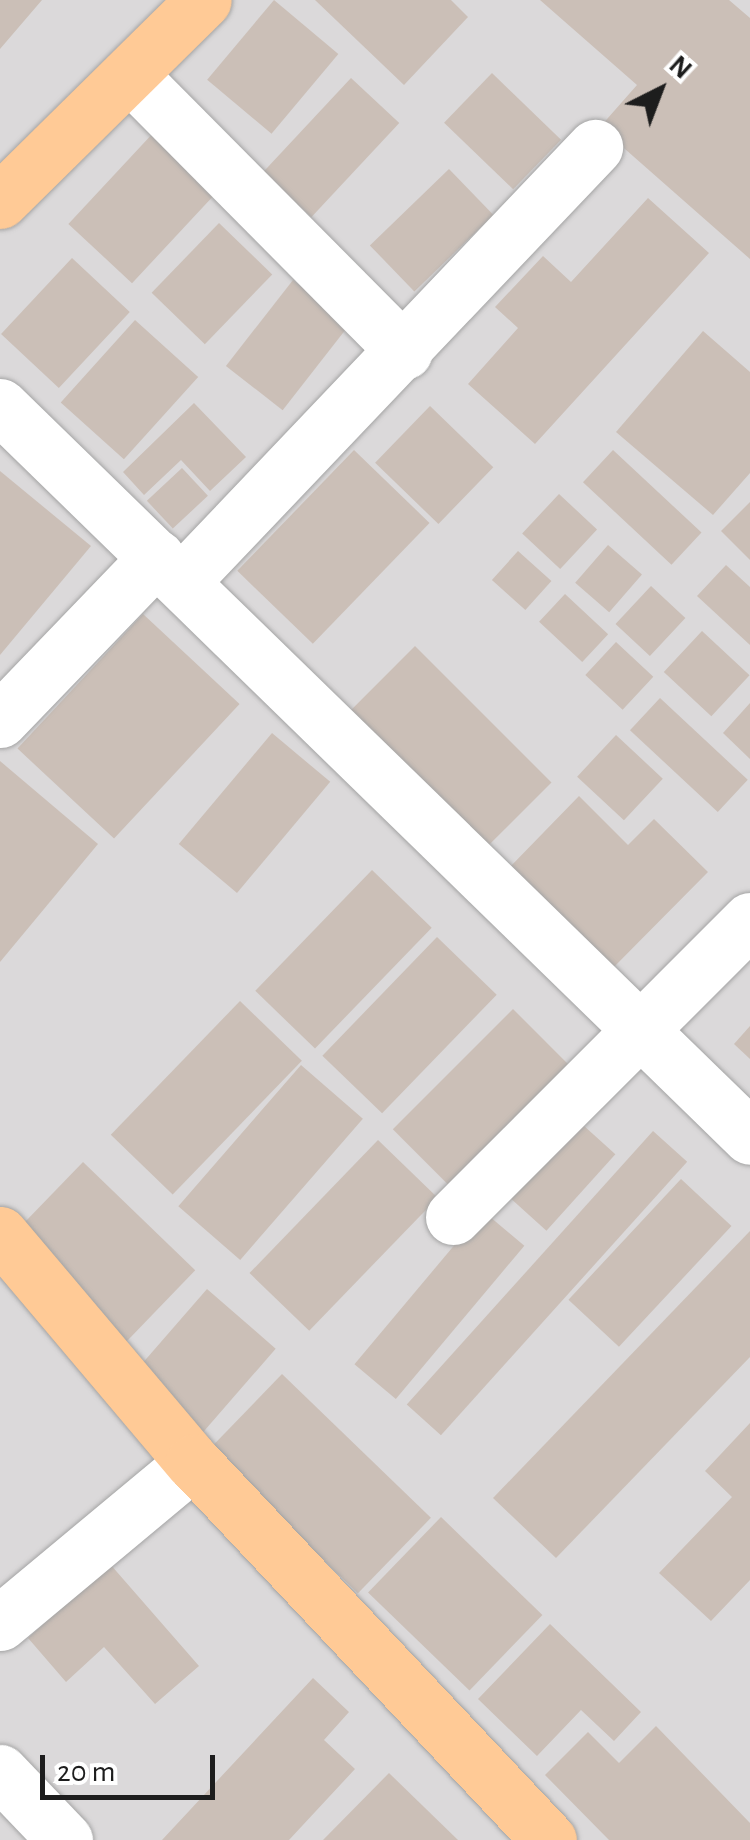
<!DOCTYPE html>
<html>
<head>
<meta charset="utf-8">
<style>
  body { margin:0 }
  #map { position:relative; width:750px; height:1840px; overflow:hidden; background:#efe9e1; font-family:"Alegreya Sans",sans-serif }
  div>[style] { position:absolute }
  .residential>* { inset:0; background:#dbd9da; transform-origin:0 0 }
  .building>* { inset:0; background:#cbbfb7; transform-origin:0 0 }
  .roads { filter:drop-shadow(0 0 2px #a4a4a4) drop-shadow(0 0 2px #a4a4a4) }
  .minor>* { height:55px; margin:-27.5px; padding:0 27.5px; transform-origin:27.5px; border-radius:27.5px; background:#fff }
  .major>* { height:55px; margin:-27.5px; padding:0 27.5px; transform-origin:27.5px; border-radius:27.5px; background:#ffca96 }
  span { translate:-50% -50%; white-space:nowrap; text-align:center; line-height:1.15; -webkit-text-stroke:10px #fff; paint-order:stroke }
  .north { position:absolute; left:610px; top:40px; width:100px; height:100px; -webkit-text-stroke:8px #fff; paint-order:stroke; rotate:42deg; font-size:28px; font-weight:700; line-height:40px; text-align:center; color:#1d1d1d }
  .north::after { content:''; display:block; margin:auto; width:35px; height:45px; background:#1d1d1d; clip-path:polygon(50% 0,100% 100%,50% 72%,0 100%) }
  .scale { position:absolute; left:40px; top:1755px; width:175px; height:45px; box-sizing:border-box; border:5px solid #1d1d1d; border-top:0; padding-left:12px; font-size:30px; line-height:35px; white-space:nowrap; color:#1d1d1d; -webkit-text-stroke:8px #fff; paint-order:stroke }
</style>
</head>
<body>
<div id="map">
  <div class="residential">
    <div style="left:0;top:0;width:750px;height:1840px"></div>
  </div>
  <div class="building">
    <div style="clip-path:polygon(0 0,42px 0,0 49px)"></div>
    <div style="left:274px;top:0;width:84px;height:104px;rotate:40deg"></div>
    <div style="clip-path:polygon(315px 0,451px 0,468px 17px,404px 85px)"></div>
    <div style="clip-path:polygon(540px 0,729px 0,750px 18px,750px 259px,600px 127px,637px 85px)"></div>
    <div style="left:492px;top:73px;width:96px;height:69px;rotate:44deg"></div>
    <div style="left:351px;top:78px;width:66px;height:129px;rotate:43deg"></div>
    <div style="left:155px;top:131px;width:87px;height:127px;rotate:43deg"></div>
    <div style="left:449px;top:169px;width:64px;height:110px;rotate:46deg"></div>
    <div style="clip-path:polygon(648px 198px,709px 253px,535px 444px,468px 384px,518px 328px,495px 307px,543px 256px,571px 282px)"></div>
    <div style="left:219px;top:223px;width:74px;height:97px;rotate:44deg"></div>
    <div style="left:72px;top:258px;width:79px;height:104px;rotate:43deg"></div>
    <div style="left:293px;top:280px;width:72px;height:109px;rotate:38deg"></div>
    <div style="left:135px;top:320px;width:85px;height:111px;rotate:42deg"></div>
    <div style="clip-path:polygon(703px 331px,750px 372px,750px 473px,713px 515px,616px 432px)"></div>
    <div style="clip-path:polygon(194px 403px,246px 457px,210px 491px,181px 460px,144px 495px,123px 472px)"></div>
    <div style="left:430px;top:406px;width:88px;height:79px;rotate:44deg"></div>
    <div style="left:354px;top:450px;width:105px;height:168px;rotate:44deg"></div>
    <div style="left:613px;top:450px;width:121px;height:44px;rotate:43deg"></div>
    <div style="left:182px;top:468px;width:38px;height:48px;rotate:47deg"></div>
    <div style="clip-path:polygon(0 471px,91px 546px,0 655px)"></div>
    <div style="left:559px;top:494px;width:52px;height:54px;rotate:43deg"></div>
    <div style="clip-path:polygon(750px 502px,750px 560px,721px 531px)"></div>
    <div style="left:608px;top:545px;width:45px;height:50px;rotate:41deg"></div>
    <div style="left:518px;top:551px;width:45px;height:39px;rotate:42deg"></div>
    <div style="clip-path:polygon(726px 565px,750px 587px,750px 645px,697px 596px)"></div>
    <div style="left:651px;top:586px;width:47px;height:52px;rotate:43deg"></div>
    <div style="left:565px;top:594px;width:59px;height:38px;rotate:43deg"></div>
    <div style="left:143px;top:614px;width:132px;height:184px;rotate:43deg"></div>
    <div style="left:702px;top:631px;width:65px;height:56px;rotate:43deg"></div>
    <div style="left:616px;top:642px;width:51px;height:45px;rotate:43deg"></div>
    <div style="left:415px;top:646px;width:193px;height:90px;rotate:45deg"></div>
    <div style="left:660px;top:698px;width:120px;height:44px;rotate:43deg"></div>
    <div style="clip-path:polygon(750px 703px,750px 759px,723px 733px)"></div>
    <div style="left:272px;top:733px;width:76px;height:145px;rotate:40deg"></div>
    <div style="left:616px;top:735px;width:64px;height:57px;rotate:43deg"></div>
    <div style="clip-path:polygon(0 761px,98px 844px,0 962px)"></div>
    <div style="clip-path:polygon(579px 796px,628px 845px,654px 819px,708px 872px,607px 974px,504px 873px)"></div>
    <div style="left:372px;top:870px;width:83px;height:168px;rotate:44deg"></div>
    <div style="left:437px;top:937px;width:83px;height:165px;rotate:44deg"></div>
    <div style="left:240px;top:1001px;width:86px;height:186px;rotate:44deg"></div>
    <div style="left:513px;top:1009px;width:83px;height:170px;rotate:45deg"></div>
    <div style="clip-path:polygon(750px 1026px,750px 1059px,734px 1044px)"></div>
    <div style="left:301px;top:1065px;width:82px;height:187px;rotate:41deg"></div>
    <div style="left:573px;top:1116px;width:57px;height:103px;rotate:42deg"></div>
    <div style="left:653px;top:1131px;width:46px;height:368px;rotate:42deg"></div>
    <div style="left:378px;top:1140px;width:83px;height:185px;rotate:44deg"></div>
    <div style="left:83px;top:1162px;width:156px;height:103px;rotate:44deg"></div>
    <div style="left:681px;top:1179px;width:69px;height:165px;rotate:43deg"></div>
    <div style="left:483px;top:1211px;width:54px;height:200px;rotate:40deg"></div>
    <div style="clip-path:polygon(750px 1231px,750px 1357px,556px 1558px,493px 1498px)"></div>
    <div style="left:207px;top:1289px;width:91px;height:113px;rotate:41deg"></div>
    <div style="left:282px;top:1374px;width:207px;height:105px;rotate:44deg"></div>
    <div style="clip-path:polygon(750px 1423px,750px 1580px,711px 1621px,659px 1573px,732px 1497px,705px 1471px)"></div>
    <div style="left:441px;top:1517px;width:141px;height:105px;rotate:44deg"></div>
    <div style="clip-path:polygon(110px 1564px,199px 1666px,155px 1704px,104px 1647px,66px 1682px,28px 1638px)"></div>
    <div style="clip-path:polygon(550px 1624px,641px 1712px,614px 1741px,581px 1710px,537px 1756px,478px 1699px)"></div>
    <div style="clip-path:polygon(313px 1678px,349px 1712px,324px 1740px,355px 1769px,289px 1840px,162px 1840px)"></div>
    <div style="clip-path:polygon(656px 1726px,750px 1823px,750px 1840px,609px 1840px,545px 1775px,588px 1732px,619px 1763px)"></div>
    <div style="clip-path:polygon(389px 1773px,458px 1840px,323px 1840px)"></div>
  </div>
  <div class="roads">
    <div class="minor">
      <div style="left:132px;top:77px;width:387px;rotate:45.2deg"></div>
      <div style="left:0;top:406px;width:1047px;rotate:44.26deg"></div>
      <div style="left:183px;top:580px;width:598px;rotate:-46.42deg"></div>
      <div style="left:0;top:720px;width:226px;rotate:-46.1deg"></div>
      <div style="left:453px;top:1217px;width:420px;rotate:-45deg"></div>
      <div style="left:0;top:1623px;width:251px;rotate:-39.8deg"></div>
      <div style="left:0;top:1772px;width:94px;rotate:46.3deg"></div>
    </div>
    <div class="major">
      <div style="left:0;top:201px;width:286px;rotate:-44.6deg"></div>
      <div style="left:0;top:1234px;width:299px;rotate:49.8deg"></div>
      <div style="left:193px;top:1462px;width:519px;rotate:46.72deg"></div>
    </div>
  </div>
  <div class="north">N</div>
  <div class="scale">20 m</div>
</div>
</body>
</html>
